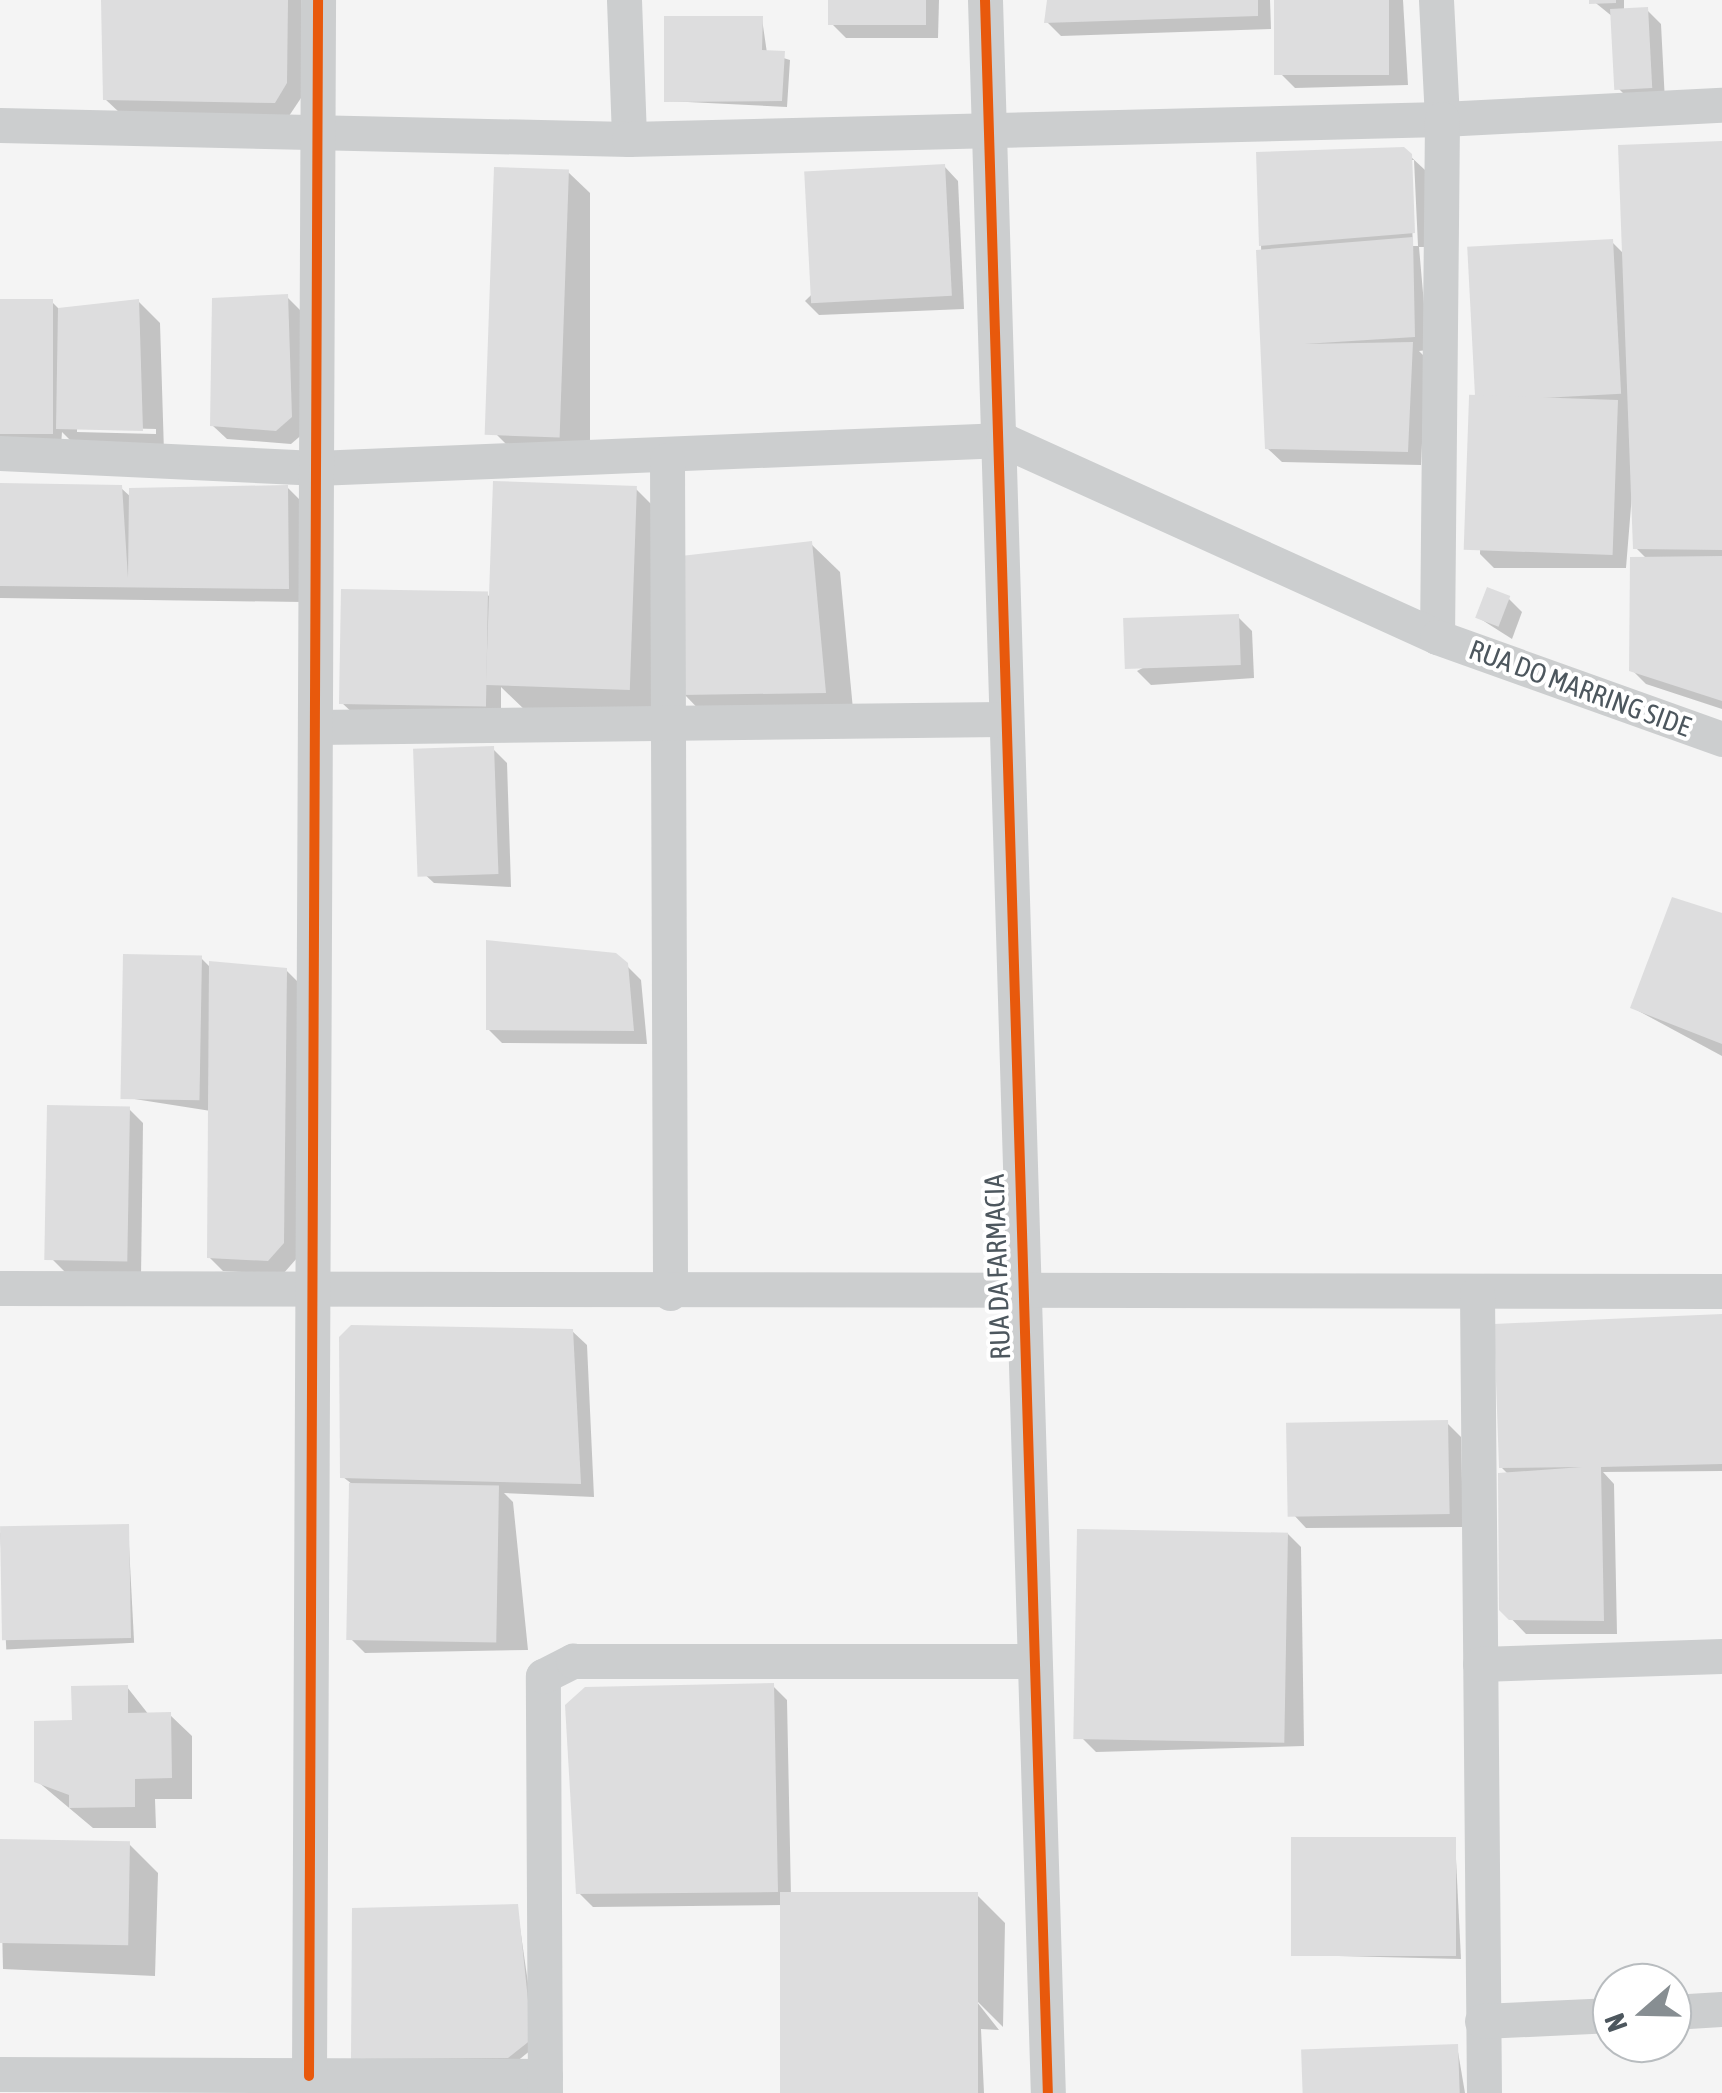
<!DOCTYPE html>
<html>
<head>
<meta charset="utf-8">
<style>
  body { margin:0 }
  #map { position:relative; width:1722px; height:2093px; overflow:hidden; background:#f4f4f4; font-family:"Asap Condensed",sans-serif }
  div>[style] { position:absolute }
  .shadow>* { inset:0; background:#0003; transform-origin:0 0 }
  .building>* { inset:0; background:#ddddde; transform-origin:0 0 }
  .minor>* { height:35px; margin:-17.5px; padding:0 17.5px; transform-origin:17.5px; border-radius:17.5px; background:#cccecf }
  .cycleway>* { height:10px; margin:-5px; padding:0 5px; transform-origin:5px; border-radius:5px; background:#e8590c }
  span { translate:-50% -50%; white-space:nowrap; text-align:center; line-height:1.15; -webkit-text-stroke:8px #fff; paint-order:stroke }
  .street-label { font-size:28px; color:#4d575e }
  .north { position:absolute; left:1592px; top:1963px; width:100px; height:100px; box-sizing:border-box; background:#fff; border:2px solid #b8bcbf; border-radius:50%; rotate:250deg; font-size:28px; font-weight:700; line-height:40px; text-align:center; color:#4d575e }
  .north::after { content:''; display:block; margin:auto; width:35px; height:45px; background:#878e92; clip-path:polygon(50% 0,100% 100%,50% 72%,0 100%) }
</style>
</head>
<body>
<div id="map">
  <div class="shadow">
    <div style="clip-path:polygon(108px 0,301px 0,301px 98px,289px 116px,120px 113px,105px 99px)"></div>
    <div style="clip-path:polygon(830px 0,939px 0,938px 38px,846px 38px,832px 24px)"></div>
    <div style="clip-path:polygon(1047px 0,1270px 0,1271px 29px,1061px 36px,1047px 22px)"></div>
    <div style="clip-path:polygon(1277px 0,1403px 0,1408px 85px,1295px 88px,1281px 74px)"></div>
    <div style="clip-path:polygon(1592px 0,1624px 0,1624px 10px,1647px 10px,1661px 24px,1665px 102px,1631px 101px,1617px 87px,1613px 17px)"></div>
    <div style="clip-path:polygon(762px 19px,767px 53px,790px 60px,787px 107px,667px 101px)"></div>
    <div style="clip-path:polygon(1722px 144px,1722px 709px,1646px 684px,1632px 670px,1647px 559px,1636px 548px,1633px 482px,1626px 568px,1494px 568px,1480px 554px,1483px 410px,1472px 398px,1612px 242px,1625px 255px)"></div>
    <div style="clip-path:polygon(evenodd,1410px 156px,1425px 170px,1428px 247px,1419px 247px,1428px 350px,1419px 351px,1426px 358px,1421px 465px,1282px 462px,1267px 448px,1261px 245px,1410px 156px,1409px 160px,1414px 160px,1418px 246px,1413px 246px,1409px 160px)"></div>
    <div style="clip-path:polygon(944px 166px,958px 181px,964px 309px,819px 315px,805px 301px)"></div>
    <div style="clip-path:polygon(496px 170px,568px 172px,590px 193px,590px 449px,510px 448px,496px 434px)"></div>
    <div style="clip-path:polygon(287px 297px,301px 311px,305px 432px,291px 444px,227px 439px,212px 425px)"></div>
    <div style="clip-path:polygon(evenodd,138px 301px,160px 323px,164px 452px,80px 450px,62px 432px,61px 446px,0 447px,0 302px,52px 302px,60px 310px,138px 301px,77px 427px,156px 429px,156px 434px,77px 432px,77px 427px)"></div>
    <div style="clip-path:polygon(0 485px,121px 488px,132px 498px,287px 487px,301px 501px,302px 602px,0 598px)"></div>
    <div style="clip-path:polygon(636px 489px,664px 517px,664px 718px,527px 712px,501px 687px,501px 724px,357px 717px,342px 703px,487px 594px,497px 605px)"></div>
    <div style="clip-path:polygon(811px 544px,840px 572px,854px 720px,712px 723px,684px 694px)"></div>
    <div style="clip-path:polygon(1508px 598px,1522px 612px,1512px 639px,1479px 618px)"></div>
    <div style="clip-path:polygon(1238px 617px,1252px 631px,1254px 678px,1151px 685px,1137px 671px)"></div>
    <div style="clip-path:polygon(493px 749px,507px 763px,511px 887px,434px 883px,419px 869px)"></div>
    <div style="clip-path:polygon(1722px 916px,1722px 1056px,1633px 1008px)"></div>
    <div style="clip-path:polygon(201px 958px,212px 969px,286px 970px,300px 984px,297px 1258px,283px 1274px,223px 1271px,209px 1257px,211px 1111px,128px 1098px)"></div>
    <div style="clip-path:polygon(626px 965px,641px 980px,647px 1044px,502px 1043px,488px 1029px)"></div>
    <div style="clip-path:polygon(129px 1109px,143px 1123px,141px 1279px,66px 1273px,52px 1259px)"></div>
    <div style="clip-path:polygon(1722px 1316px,1722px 1471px,1603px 1472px,1614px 1484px,1617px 1634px,1526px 1634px,1502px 1609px,1509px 1475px,1501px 1467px)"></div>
    <div style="clip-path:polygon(572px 1331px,587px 1345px,594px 1497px,504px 1493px,513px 1502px,528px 1650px,365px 1653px,351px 1639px,352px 1484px,343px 1477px)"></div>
    <div style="clip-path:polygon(1447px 1423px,1461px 1437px,1463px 1527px,1306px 1528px,1292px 1513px)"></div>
    <div style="left:128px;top:1526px;width:117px;height:128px;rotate:87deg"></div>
    <div style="clip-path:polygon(1287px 1533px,1301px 1547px,1304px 1746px,1096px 1752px,1082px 1738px)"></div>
    <div style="clip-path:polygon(773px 1686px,787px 1700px,791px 1897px,976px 1894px,1005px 1923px,1003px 2027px,973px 1997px,999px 2030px,981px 2029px,984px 2093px,788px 2093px,783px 1905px,593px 1907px,579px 1893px)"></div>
    <div style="clip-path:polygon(127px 1687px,149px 1715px,170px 1715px,192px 1736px,192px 1799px,155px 1799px,156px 1828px,93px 1828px,37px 1781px,74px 1723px)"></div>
    <div style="clip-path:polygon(1455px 1839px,1461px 1959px,1297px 1955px)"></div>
    <div style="clip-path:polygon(0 1842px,129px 1844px,158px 1873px,155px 1976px,3px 1969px)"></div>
    <div style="clip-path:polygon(517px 1907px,537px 2045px,515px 2063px,360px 2064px)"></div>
    <div style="clip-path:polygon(1457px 2046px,1465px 2093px,1306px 2093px)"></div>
  </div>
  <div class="building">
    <div style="clip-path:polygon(101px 0,288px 0,287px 83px,275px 103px,103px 100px)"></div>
    <div style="left:828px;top:0;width:98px;height:25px"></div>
    <div style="clip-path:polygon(1047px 0,1258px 0,1258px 16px,1044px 23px)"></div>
    <div style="left:1274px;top:0;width:115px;height:75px"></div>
    <div style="clip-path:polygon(1589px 0,1616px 0,1616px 3px,1589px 4px)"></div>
    <div style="left:1648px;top:7px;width:81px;height:38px;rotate:87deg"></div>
    <div style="clip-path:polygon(664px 16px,763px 16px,762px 50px,785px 51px,782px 101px,664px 102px)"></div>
    <div style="clip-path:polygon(1722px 141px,1722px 550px,1633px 549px,1618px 145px)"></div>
    <div style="clip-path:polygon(1404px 147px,1412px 154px,1415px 233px,1259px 246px,1256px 152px)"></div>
    <div style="left:945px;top:164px;width:132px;height:141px;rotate:87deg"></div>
    <div style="left:494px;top:167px;width:75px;height:268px;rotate:2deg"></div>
    <div style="clip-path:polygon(1413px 237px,1415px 337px,1304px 344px,1413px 342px,1408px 452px,1265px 449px,1256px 250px)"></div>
    <div style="left:1613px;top:239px;width:155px;height:146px;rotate:87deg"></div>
    <div style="clip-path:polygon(288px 294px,292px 417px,276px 431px,210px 426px,212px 298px)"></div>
    <div style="left:0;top:299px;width:53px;height:135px"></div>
    <div style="clip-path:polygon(139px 299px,143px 431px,56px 429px,58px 308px)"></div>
    <div style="left:1618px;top:400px;width:155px;height:149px;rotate:92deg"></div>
    <div style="left:493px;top:481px;width:144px;height:204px;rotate:2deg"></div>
    <div style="clip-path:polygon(0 483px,122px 485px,128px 578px,129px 488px,288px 485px,289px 589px,0 586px)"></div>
    <div style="clip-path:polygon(812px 541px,826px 693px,681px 695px,681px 556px)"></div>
    <div style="clip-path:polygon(1722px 556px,1722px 701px,1629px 671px,1630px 557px)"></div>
    <div style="left:1487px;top:587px;width:25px;height:33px;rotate:21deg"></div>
    <div style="left:341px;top:589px;width:147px;height:115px;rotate:1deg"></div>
    <div style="left:1239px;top:614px;width:51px;height:116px;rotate:88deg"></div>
    <div style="left:494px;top:746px;width:128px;height:81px;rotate:88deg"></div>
    <div style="clip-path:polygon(1672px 897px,1722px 913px,1722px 1044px,1630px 1008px)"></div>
    <div style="clip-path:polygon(486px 940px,616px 953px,628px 963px,634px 1031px,486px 1030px)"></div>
    <div style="left:123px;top:954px;width:79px;height:145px;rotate:1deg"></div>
    <div style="clip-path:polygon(209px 961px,287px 968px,284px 1243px,268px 1261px,207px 1258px)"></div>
    <div style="left:47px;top:1105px;width:83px;height:155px;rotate:1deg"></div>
    <div style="clip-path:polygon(1722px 1314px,1722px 1464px,1601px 1467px,1604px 1621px,1509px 1620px,1499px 1610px,1498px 1473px,1582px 1467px,1499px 1468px,1494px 1324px)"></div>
    <div style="clip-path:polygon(351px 1325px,573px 1329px,581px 1484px,340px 1478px,339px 1337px)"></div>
    <div style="left:1448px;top:1420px;width:94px;height:162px;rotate:89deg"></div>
    <div style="left:349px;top:1483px;width:150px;height:157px;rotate:1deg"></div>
    <div style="left:129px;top:1524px;width:114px;height:129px;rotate:89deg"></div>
    <div style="left:1077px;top:1529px;width:211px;height:210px;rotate:1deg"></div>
    <div style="clip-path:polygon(774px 1683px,778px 1892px,576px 1894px,565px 1705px,585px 1687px)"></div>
    <div style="clip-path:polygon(128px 1685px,128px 1713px,171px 1712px,172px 1778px,135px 1779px,135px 1807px,69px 1808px,69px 1795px,34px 1782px,34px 1721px,72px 1720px,71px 1686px)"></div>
    <div style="left:1291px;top:1837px;width:165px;height:119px"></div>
    <div style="left:0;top:1839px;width:130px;height:104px;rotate:1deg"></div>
    <div style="left:978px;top:1892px;width:201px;height:198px;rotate:90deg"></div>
    <div style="clip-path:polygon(518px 1904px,532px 2039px,508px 2058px,351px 2059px,352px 1908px)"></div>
    <div style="left:1458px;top:2044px;width:49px;height:157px;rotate:88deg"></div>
  </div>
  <div class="minor">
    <div style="left:624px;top:0;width:139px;rotate:87.9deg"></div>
    <div style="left:985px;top:0;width:2094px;rotate:88.28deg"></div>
    <div style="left:1436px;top:0;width:119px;rotate:87.1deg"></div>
    <div style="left:1442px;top:119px;width:280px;rotate:-2.9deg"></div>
    <div style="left:0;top:125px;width:629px;rotate:1.28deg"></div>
    <div style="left:629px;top:139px;width:813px;rotate:-1.41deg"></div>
    <div style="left:1442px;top:119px;width:518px;rotate:90.55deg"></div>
    <div style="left:0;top:453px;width:316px;rotate:2.7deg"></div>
    <div style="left:316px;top:468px;width:688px;rotate:-2.33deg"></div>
    <div style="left:1003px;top:440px;width:477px;rotate:24.4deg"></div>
    <div style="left:1437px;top:637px;width:303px;rotate:19.7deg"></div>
    <div style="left:667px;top:460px;width:833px;rotate:89.79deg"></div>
    <div style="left:315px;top:727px;width:687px;rotate:-0.67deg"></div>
    <div style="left:0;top:1288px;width:1722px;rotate:0.1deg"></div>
    <div style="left:1477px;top:1293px;width:800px;rotate:89.5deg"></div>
    <div style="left:1480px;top:1664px;width:242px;rotate:-1.9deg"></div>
    <div style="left:1672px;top:2012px;width:50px;rotate:-3.4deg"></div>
    <div style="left:1482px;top:2021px;width:130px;rotate:-2.6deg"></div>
    <div style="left:0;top:2074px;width:545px;rotate:0.21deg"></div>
    <div style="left:309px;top:2076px;width:2076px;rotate:-89.75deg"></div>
    <div style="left:545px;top:2093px;width:417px;rotate:-90.3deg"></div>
    <div style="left:543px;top:1676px;width:34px;rotate:-27deg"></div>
    <div style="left:573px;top:1661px;width:456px"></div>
  </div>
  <div class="cycleway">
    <div style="left:985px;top:0;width:2094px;rotate:88.28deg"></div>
    <div style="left:309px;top:2076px;width:2076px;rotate:-89.75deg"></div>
  </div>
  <div class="street-label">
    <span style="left:1580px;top:688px;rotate:20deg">RUA DO MARRING SIDE</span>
    <span style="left:997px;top:1267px;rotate:-92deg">RUA DA FARMACIA</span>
  </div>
  <div class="north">N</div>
</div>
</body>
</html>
